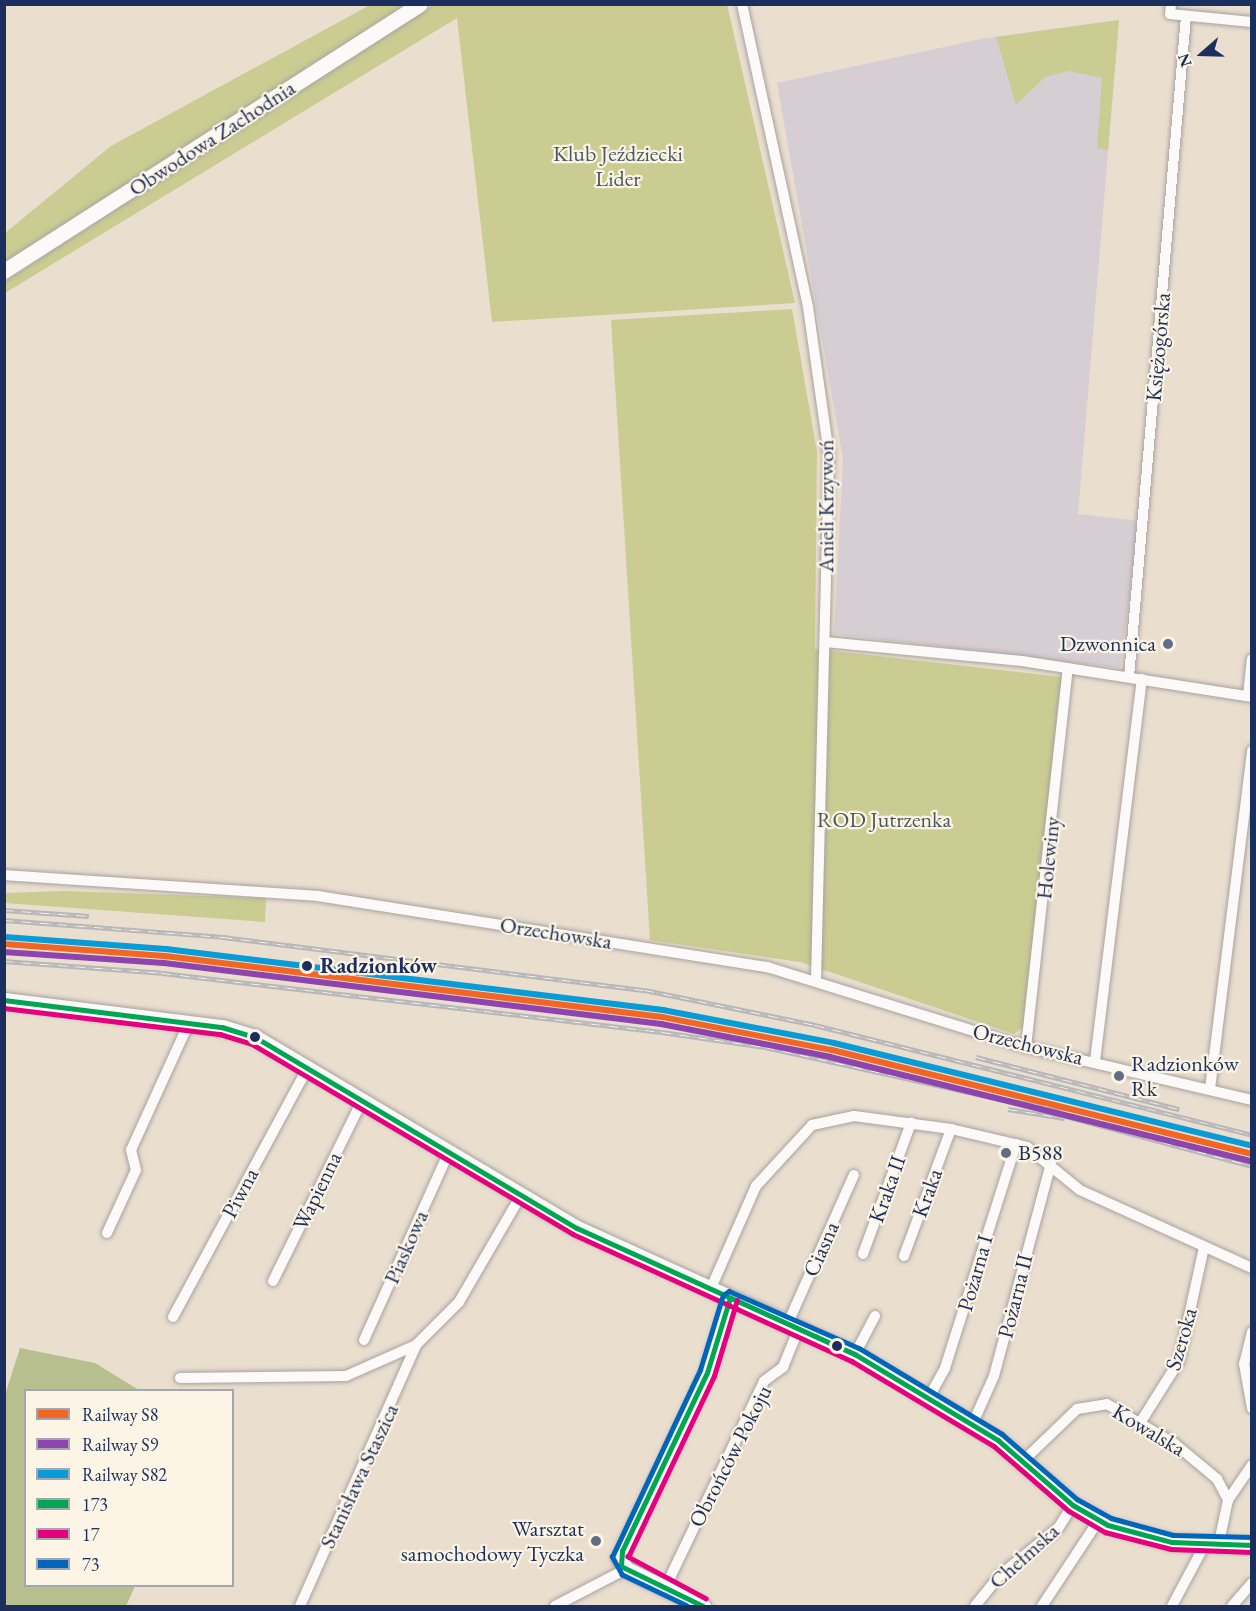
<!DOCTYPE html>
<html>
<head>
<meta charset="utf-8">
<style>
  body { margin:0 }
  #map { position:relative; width:1256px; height:1611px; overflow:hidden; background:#eadecf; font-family:"EB Garamond",serif }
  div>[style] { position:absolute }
  .industrial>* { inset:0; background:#d7ced4 }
  .green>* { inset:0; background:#cacc92 }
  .forest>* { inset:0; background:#b6bf8d }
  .roads { filter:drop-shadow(0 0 2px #a7a3a0) drop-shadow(0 0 2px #a7a3a0) }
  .street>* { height:10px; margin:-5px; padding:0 5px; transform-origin:5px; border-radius:5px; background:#fcfaf8 }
  .secondary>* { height:15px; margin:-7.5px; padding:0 7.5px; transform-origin:7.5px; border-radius:7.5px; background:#fcfaf8 }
  .rail>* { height:5px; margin-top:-2.5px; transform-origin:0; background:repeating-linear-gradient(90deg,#fcf5e5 0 9px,#b6b7ba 0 18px); box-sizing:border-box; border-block:2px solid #b6b7ba }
  .bus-1>* { height:4.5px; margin:-2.25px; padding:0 2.25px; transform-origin:2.25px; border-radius:2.25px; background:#00a651 }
  .bus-2>* { height:4.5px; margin:-2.25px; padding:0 2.25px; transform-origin:2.25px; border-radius:2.25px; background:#e5007d }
  .bus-3>* { height:4.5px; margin:-2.25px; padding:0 2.25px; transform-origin:2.25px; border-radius:2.25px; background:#0065bd }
  .rail-1>* { height:6px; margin:-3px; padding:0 3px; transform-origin:3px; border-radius:3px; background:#f26522 }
  .rail-2>* { height:6px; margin:-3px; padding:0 3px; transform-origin:3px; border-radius:3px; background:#8e44ad }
  .rail-3>* { height:6px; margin:-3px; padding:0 3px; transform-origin:3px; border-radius:3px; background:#079bd7 }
  .dots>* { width:16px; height:16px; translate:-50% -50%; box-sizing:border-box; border:3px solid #fcf5e5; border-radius:50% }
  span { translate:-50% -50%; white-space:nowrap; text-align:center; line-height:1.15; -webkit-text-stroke:4.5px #fcf5e5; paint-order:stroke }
  .street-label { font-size:22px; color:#1b2f5e }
  .park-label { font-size:22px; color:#475a5f }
  .poi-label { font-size:22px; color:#1b2f5e }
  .right { translate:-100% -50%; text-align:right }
  .left { translate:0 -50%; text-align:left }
  .stop-label { font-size:22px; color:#1b2f5e; font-weight:700 }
  .frame { position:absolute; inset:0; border:6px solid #1b2f5e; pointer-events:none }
  .legend { position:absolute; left:24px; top:1389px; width:210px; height:198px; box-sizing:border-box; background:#fcf5e5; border:2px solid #a2a6af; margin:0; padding:8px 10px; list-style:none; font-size:18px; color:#1b2f5e }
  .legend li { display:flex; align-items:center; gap:12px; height:30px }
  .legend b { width:30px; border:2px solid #a2a6af }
  .north { position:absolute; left:1172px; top:24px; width:60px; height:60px; -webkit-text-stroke:4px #fcf5e5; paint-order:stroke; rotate:250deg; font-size:16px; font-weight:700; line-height:24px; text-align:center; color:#1b2f5e }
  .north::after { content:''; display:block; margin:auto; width:21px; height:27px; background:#1b2f5e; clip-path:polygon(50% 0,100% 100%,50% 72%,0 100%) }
</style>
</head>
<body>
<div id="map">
  <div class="industrial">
    <div style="clip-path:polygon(1119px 20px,1078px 514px,1139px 521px,1120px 668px,834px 634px,843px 459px,777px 83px,986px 38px)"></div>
  </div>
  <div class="green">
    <div style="clip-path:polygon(727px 4px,795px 303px,492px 322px,457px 18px,5px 293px,5px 281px,433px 5px)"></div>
    <div style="clip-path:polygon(370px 5px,405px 5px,5px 262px,5px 233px,111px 146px)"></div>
    <div style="clip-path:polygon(1119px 20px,1108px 150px,1097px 149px,1102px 78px,1069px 71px,1045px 77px,1016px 105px,996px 37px)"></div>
    <div style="clip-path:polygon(792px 309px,817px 452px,815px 649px,1062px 677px,1024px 1026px,1014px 1034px,800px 962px,650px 940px,611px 320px)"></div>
    <div style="clip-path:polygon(64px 891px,266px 898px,265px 922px,5px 903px,5px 893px)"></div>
  </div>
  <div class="forest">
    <div style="clip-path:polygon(20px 1348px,95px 1363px,139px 1390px,26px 1390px,26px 1586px,135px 1586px,126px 1606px,5px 1606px,5px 1395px)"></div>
  </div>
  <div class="roads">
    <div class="street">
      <div style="left:742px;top:4px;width:310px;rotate:77.7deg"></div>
      <div style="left:808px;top:307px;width:149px;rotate:81.9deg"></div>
      <div style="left:829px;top:455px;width:524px;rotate:91.42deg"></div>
      <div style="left:1171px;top:4px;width:10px;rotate:96deg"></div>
      <div style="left:1170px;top:14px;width:82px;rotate:5.6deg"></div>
      <div style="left:825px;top:642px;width:198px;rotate:5.5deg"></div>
      <div style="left:1022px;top:661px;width:233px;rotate:8.9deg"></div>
      <div style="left:1129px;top:677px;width:663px;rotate:-85.07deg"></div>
      <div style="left:1248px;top:696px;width:37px;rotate:-84deg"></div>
      <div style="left:4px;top:875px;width:315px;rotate:3.8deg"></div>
      <div style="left:318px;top:896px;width:455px;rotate:9deg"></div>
      <div style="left:767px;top:967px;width:271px;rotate:17.2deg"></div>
      <div style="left:1026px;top:1047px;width:232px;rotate:13.2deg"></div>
      <div style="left:1026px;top:1047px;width:381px;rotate:-83.7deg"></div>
      <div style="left:1095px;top:1061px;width:385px;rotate:-83deg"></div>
      <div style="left:1210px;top:1089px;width:341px;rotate:-82.9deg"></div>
      <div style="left:107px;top:1233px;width:69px;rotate:-65.3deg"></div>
      <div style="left:136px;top:1170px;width:21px;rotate:-104deg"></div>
      <div style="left:131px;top:1150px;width:137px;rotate:-65.5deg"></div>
      <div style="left:863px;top:1254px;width:140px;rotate:-69.9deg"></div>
      <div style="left:904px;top:1256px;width:135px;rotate:-69.7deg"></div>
      <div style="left:273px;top:1281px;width:201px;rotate:-63.7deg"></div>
      <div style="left:711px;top:1288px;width:111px;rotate:-66.2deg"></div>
      <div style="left:756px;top:1186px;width:83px;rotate:-47.4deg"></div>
      <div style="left:812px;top:1125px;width:43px;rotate:-12.1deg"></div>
      <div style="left:854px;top:1116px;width:98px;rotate:7.6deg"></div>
      <div style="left:951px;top:1129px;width:78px;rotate:13.3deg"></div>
      <div style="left:1027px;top:1147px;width:68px;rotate:39.1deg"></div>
      <div style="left:1080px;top:1190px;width:189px;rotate:24.4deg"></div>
      <div style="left:173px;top:1317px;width:282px;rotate:-61.6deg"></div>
      <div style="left:788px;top:1323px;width:162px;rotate:-66deg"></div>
      <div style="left:1252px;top:1332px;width:33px;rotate:104deg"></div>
      <div style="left:1244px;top:1364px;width:45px;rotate:79.7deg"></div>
      <div style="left:364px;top:1340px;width:204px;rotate:-65.7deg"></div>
      <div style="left:855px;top:1354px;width:43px;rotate:-62.2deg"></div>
      <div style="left:180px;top:1378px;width:166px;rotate:-0.7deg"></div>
      <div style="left:346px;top:1376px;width:77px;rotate:-23.9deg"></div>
      <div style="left:416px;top:1345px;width:61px;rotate:-45deg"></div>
      <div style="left:459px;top:1302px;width:121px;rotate:-59.8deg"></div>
      <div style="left:928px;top:1399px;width:35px;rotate:-61deg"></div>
      <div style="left:945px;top:1368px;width:235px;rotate:-72.4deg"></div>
      <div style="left:1140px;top:1423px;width:73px;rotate:-57.8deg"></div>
      <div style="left:1179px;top:1361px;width:117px;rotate:-77.6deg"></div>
      <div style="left:972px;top:1425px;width:54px;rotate:-65.8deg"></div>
      <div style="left:994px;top:1376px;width:220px;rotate:-75deg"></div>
      <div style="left:1022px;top:1462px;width:76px;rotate:-43.9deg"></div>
      <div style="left:1077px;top:1409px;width:30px;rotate:-9deg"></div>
      <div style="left:1107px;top:1404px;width:79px;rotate:30.5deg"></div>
      <div style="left:1175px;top:1444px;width:55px;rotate:39.8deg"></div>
      <div style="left:1217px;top:1479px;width:24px;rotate:62deg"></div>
      <div style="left:1228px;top:1500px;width:48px;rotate:102deg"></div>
      <div style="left:1228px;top:1500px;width:42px;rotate:-55.6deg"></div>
      <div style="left:665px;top:1588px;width:229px;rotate:-64.4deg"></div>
      <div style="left:764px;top:1381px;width:24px;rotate:-36deg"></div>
      <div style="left:783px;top:1367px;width:42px;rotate:-67.7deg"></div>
      <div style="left:300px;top:1606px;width:286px;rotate:-66deg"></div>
      <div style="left:555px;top:1606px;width:80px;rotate:-27.5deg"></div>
      <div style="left:975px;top:1606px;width:38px;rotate:-51deg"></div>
      <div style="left:999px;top:1576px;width:77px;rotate:-39.2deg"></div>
      <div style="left:1059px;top:1527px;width:26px;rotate:-58deg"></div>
      <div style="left:1042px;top:1606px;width:103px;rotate:-56.5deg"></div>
      <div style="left:1172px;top:1606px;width:68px;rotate:-61.9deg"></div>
      <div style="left:1232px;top:1606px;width:30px;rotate:-49deg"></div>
    </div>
    <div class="secondary">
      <div style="left:4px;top:271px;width:494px;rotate:-32.7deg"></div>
      <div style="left:4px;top:1000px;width:220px;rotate:7.1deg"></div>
      <div style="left:222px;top:1027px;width:34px;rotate:17deg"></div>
      <div style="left:255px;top:1037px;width:374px;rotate:30.7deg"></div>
      <div style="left:577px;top:1228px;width:305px;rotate:24.4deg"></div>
      <div style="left:855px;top:1354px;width:167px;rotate:31deg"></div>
      <div style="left:998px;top:1440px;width:99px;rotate:40.9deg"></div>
      <div style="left:1073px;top:1505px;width:40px;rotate:29.7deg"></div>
      <div style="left:1108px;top:1525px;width:66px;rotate:14.9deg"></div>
      <div style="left:1172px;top:1542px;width:80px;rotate:2.1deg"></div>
      <div style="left:703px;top:1606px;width:85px;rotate:-154.3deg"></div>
      <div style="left:626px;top:1569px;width:13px;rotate:-122deg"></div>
      <div style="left:619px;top:1558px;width:205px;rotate:-64.6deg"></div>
      <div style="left:707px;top:1373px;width:78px;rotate:-73deg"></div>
    </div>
  </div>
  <div class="rail">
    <div style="left:4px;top:910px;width:85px;rotate:4deg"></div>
    <div style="left:4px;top:920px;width:220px;rotate:4.4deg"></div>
    <div style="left:223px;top:937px;width:425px;rotate:7.2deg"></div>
    <div style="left:645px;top:990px;width:174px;rotate:11.6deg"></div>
    <div style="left:815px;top:1025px;width:451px;rotate:14.1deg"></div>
    <div style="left:4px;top:961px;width:158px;rotate:4.3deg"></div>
    <div style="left:162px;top:973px;width:503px;rotate:6.73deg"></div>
    <div style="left:662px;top:1032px;width:104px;rotate:8.3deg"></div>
    <div style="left:765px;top:1047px;width:250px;rotate:12.5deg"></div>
    <div style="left:1009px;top:1101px;width:64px;rotate:7.1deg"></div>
    <div style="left:976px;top:1057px;width:210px;rotate:14.4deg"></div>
    <div style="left:1008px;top:1109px;width:57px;rotate:9.1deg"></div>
    <div style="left:1058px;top:1114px;width:201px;rotate:15deg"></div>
  </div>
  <div class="bus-1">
    <div style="left:4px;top:1000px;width:220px;rotate:7.1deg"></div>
    <div style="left:222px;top:1027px;width:34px;rotate:17deg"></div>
    <div style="left:255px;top:1037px;width:374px;rotate:30.7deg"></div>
    <div style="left:577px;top:1228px;width:305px;rotate:24.4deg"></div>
    <div style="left:855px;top:1354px;width:167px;rotate:31deg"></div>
    <div style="left:998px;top:1440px;width:99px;rotate:40.9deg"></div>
    <div style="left:1073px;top:1505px;width:40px;rotate:29.7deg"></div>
    <div style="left:1108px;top:1525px;width:66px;rotate:14.9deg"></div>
    <div style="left:1172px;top:1542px;width:80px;rotate:2.1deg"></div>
    <div style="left:621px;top:1566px;width:15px;rotate:-86deg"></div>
    <div style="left:622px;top:1551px;width:197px;rotate:-64.5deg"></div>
    <div style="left:707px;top:1373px;width:78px;rotate:-73deg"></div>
    <div style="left:621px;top:1566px;width:91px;rotate:26deg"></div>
  </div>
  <div class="bus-2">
    <div style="left:4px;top:1008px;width:218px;rotate:6.9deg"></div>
    <div style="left:220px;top:1034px;width:34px;rotate:17deg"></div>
    <div style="left:252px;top:1044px;width:373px;rotate:30.6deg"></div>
    <div style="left:573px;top:1234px;width:307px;rotate:24.5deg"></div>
    <div style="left:852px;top:1361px;width:165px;rotate:30.9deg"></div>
    <div style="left:994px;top:1446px;width:99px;rotate:40.9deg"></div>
    <div style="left:1069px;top:1511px;width:42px;rotate:30.3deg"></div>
    <div style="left:1105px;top:1532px;width:68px;rotate:14.4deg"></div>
    <div style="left:1171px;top:1549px;width:81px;rotate:2.1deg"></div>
    <div style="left:706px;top:1599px;width:89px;rotate:-151.7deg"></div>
    <div style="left:628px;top:1557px;width:200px;rotate:-64.6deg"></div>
    <div style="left:714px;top:1376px;width:79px;rotate:-73.2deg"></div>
  </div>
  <div class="bus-3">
    <div style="left:687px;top:1606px;width:72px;rotate:-154.5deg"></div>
    <div style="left:622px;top:1575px;width:21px;rotate:-119deg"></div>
    <div style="left:612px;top:1557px;width:207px;rotate:-64.8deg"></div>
    <div style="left:700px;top:1370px;width:78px;rotate:-73deg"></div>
    <div style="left:723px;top:1295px;width:7px;rotate:-34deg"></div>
    <div style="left:729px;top:1291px;width:142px;rotate:23.7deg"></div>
    <div style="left:859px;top:1348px;width:167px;rotate:31deg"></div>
    <div style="left:1002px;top:1434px;width:99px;rotate:40.9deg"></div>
    <div style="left:1077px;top:1499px;width:39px;rotate:29deg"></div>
    <div style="left:1111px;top:1518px;width:64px;rotate:15.3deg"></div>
    <div style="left:1173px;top:1535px;width:79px;rotate:1.5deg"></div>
  </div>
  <div class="rail-1">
    <div style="left:4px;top:944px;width:161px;rotate:4.3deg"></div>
    <div style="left:165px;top:956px;width:501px;rotate:7deg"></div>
    <div style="left:662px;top:1017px;width:173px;rotate:11deg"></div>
    <div style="left:832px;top:1050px;width:433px;rotate:13.9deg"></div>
  </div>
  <div class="rail-2">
    <div style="left:4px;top:952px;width:160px;rotate:3.9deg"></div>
    <div style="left:164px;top:963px;width:501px;rotate:7deg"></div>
    <div style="left:661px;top:1024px;width:172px;rotate:11deg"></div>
    <div style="left:830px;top:1057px;width:433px;rotate:13.9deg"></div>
  </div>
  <div class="rail-3">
    <div style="left:5px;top:937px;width:161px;rotate:4.3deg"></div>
    <div style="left:166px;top:949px;width:501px;rotate:7deg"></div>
    <div style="left:663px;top:1010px;width:174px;rotate:10.9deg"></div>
    <div style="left:834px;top:1043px;width:431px;rotate:13.8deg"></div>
  </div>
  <div class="dots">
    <div style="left:1168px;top:644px;background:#636c86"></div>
    <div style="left:307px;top:966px;background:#1b2f5e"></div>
    <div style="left:255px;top:1037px;background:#1b2f5e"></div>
    <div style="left:1119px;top:1076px;background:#636c86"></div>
    <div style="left:1006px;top:1153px;background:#636c86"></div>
    <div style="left:837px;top:1346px;background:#1b2f5e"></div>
    <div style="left:596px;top:1541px;background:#636c86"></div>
  </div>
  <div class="street-label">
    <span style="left:212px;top:138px;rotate:-33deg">Obwodowa Zachodnia</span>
    <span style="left:1158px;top:347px;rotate:-85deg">Księżogórska</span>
    <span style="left:826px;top:506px;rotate:-90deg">Anieli Krzywoń</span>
    <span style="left:1048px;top:858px;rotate:-84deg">Holewiny</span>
    <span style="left:556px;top:933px;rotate:9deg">Orzechowska</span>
    <span style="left:1028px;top:1044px;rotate:14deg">Orzechowska</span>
    <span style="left:887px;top:1189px;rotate:-70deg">Kraka II</span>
    <span style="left:317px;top:1191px;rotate:-64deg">Wapienna</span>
    <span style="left:240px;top:1193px;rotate:-62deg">Piwna</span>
    <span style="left:927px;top:1193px;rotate:-70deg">Kraka</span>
    <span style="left:406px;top:1247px;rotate:-66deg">Piaskowa</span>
    <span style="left:821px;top:1249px;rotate:-66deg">Ciasna</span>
    <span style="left:975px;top:1273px;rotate:-74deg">Pożarna I</span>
    <span style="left:1015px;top:1296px;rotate:-76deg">Pożarna II</span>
    <span style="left:1181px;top:1339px;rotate:-74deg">Szeroka</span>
    <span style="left:1149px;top:1430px;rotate:31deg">Kowalska</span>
    <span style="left:730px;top:1456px;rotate:-63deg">Obrońców Pokoju</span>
    <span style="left:359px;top:1476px;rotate:-65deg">Stanisława Staszica</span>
    <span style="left:1024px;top:1556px;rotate:-42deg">Chełmska</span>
  </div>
  <div class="park-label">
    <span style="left:618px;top:166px">Klub Jeździecki<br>Lider</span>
    <span style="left:884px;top:820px">ROD Jutrzenka</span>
  </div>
  <div class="poi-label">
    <span class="right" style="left:1156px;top:644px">Dzwonnica</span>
    <span class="left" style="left:1131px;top:1076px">Radzionków<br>Rk</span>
    <span class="left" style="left:1018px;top:1153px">B588</span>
    <span class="right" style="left:584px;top:1541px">Warsztat<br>samochodowy Tyczka</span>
  </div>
  <div class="stop-label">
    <span class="left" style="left:320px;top:966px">Radzionków</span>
  </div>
  <div class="frame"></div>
  <ul class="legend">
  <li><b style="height:8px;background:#f26522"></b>Railway S8</li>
  <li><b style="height:8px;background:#8e44ad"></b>Railway S9</li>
  <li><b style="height:8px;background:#079bd7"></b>Railway S82</li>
  <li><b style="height:8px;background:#00a651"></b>173</li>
  <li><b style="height:8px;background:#e5007d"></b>17</li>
  <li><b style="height:8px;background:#0065bd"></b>73</li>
  </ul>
  <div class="north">N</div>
</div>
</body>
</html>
